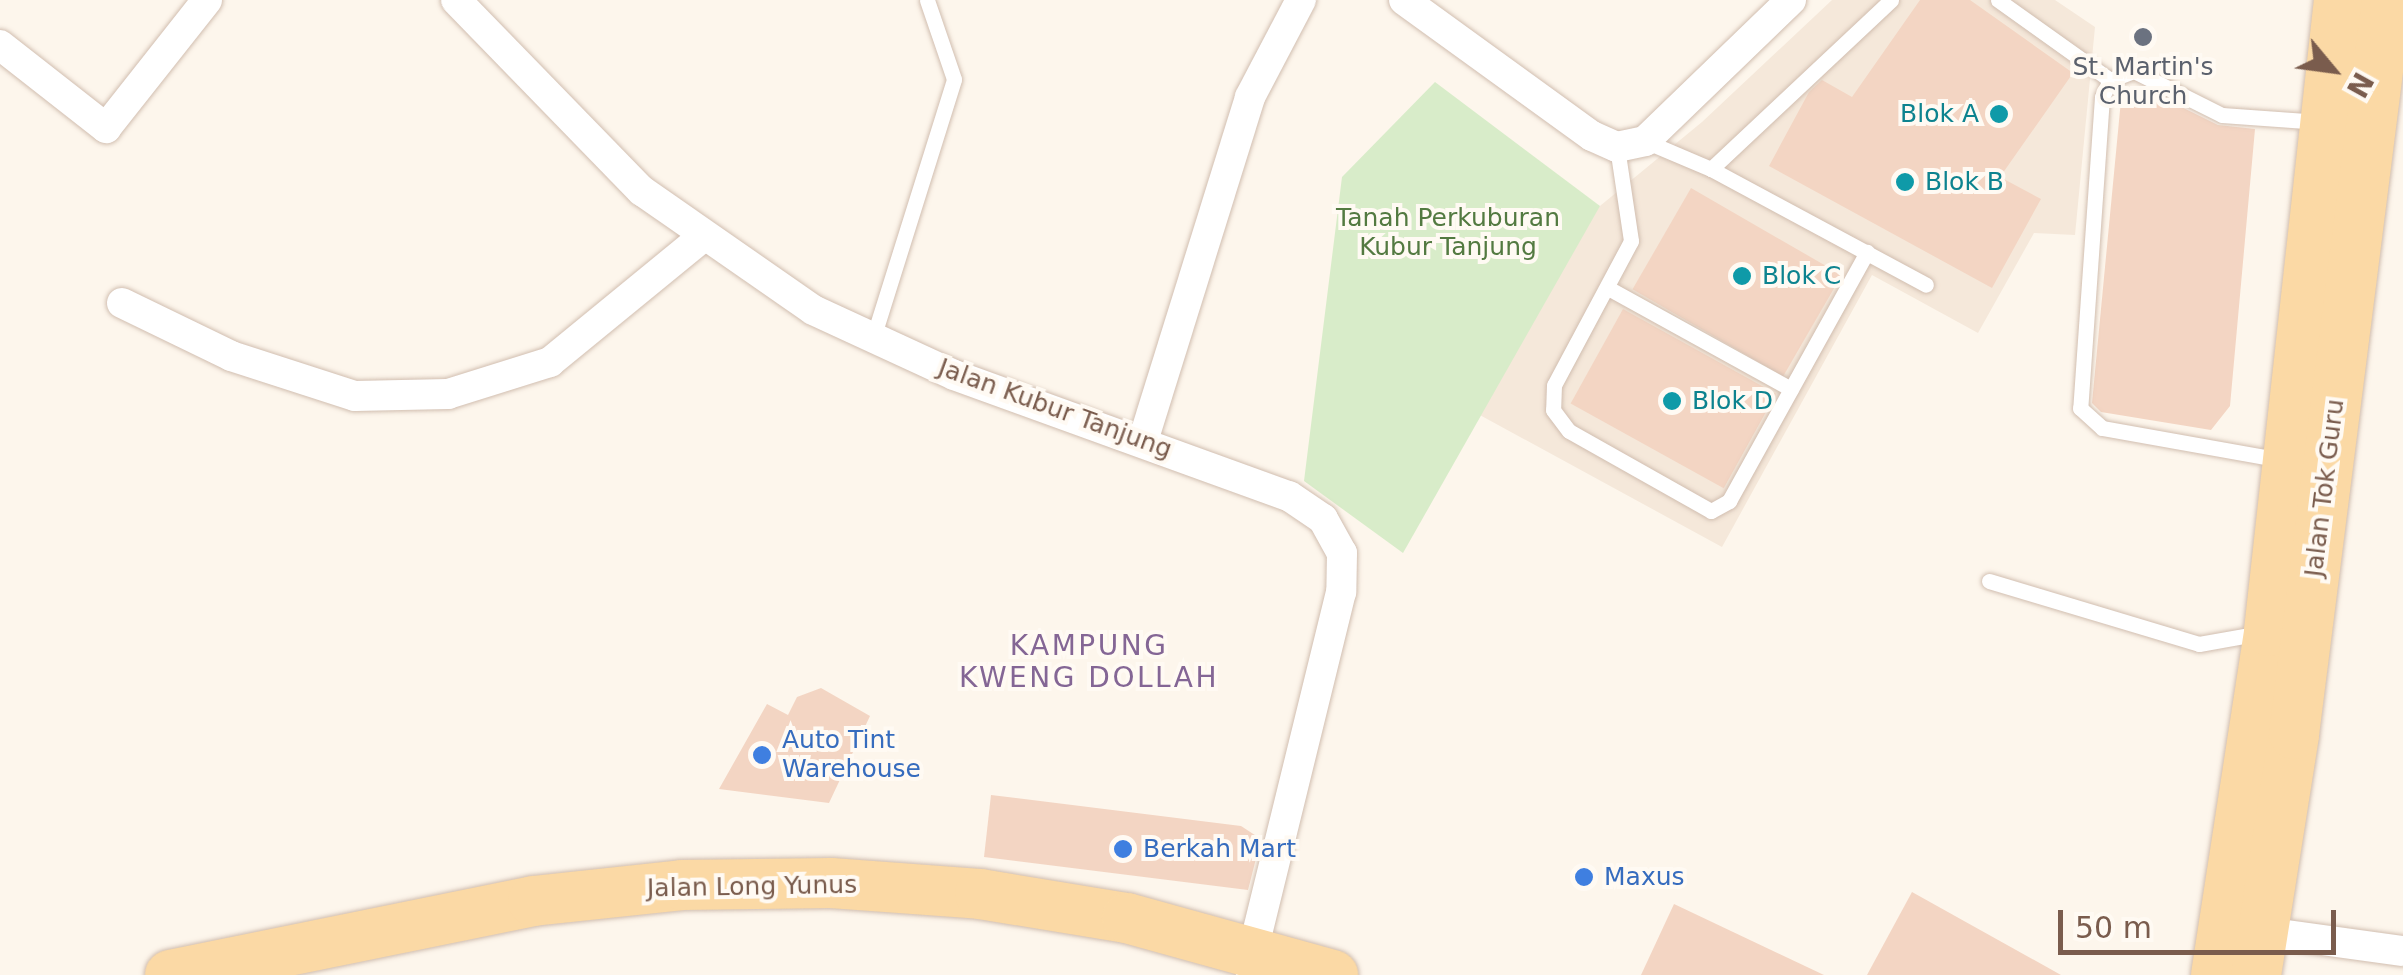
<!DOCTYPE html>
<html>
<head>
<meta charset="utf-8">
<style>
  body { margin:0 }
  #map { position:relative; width:2403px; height:975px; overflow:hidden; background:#fdf6ec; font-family:"DejaVu Sans",sans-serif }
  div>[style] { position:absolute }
  .residential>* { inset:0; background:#f5e8da }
  .green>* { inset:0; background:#d8ecc9 }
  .building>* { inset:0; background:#f3d5c3; transform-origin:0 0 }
  .roads { filter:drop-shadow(0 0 2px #d1beb0) drop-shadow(0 0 2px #d1beb0) }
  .service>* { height:15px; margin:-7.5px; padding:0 7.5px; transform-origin:7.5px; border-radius:7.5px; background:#fff }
  .minor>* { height:30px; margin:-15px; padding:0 15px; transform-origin:15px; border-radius:15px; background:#fff }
  .primary>* { height:50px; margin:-25px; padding:0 25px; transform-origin:25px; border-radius:25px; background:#fbd9a5 }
  .dots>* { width:28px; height:28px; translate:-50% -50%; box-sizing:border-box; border:5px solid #fffaf3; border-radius:50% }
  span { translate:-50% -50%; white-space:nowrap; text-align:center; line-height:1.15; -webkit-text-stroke:8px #fffaf3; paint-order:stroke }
  .worship-label { font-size:25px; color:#5b616d }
  .culture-label { font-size:25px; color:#0d838f }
  .right { translate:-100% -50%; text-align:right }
  .left { translate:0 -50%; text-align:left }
  .park-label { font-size:25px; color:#537a41 }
  .street-label { font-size:25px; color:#7a5c4d }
  .shop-label { font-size:25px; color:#366cbe }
  .neighbourhood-label { font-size:28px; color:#846695; letter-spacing:2.5px }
  .north { position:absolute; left:2283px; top:20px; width:100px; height:100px; -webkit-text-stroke:8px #fffaf3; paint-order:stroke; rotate:119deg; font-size:28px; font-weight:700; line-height:40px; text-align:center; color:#7a5c4d }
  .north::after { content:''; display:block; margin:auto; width:35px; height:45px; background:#7a5c4d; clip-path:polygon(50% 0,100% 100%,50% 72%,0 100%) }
  .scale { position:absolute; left:2058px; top:910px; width:278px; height:45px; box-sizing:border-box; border:5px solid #7a5c4d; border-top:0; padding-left:12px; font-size:30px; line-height:35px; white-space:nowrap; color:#7a5c4d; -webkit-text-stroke:8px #fffaf3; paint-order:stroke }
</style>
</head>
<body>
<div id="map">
  <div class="residential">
    <div style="clip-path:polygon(1832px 0,2055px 0,2095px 27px,2075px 235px,2034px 233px,1978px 333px,1872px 275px,1722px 547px,1478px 414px,1589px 215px,1702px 122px)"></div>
  </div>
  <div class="green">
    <div style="clip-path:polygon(1435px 82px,1600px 206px,1403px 553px,1304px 481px,1342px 177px)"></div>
  </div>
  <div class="building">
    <div style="clip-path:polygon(1920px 0,1970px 0,2073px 73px,2000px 177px,2041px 199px,1992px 288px,1769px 166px,1809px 92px,1822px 80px,1852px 97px)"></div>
    <div style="clip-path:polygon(2143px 88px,2218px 125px,2255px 129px,2230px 406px,2211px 430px,2101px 412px,2092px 403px,2121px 100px)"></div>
    <div style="left:1691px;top:188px;width:174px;height:117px;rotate:30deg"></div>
    <div style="left:1623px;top:309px;width:175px;height:108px;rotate:29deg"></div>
    <div style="clip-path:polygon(821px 688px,870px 716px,829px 803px,719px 789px,767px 704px,788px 715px,797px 697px)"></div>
    <div style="clip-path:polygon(991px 795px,1241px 826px,1261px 839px,1248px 890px,984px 857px)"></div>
    <div style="clip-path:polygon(1912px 892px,2061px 975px,1867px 975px)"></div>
    <div style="clip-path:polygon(1674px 904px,1824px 975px,1641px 975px)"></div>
  </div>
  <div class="roads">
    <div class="service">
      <div style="left:1998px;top:0;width:138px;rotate:35.5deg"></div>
      <div style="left:2110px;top:80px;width:26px;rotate:-21deg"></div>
      <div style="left:2134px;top:71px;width:98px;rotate:26.6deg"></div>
      <div style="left:2222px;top:115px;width:98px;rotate:4.1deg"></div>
      <div style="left:2110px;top:80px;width:19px;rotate:115deg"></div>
      <div style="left:2102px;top:97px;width:312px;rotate:94deg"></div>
      <div style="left:2080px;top:408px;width:30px;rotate:42deg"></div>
      <div style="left:2102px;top:428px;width:183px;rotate:10.1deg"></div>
      <div style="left:1645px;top:141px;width:72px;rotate:23deg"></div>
      <div style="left:1711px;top:169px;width:244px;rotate:28.3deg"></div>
      <div style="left:1617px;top:147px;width:95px;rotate:81.5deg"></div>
      <div style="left:1631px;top:241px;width:163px;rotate:118.1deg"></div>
      <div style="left:1554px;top:385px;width:25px;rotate:92deg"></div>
      <div style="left:1553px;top:410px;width:26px;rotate:53deg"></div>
      <div style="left:1569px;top:431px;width:163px;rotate:29.4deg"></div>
      <div style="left:1711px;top:511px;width:21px;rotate:-29deg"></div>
      <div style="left:1729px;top:501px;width:285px;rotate:-61deg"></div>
      <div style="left:1711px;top:169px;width:247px;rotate:-43.2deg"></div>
      <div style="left:1608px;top:288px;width:209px;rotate:28.9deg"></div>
      <div style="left:873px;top:338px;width:271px;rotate:-72.6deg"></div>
      <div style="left:954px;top:79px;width:83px;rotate:-108.9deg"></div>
      <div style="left:1989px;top:581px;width:219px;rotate:16.7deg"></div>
      <div style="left:2199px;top:644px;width:62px;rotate:-10.2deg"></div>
    </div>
    <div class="minor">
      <div style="left:456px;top:0;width:267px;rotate:45.8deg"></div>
      <div style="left:642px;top:191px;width:208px;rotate:34.8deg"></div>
      <div style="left:813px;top:310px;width:155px;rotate:24.7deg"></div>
      <div style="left:954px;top:375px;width:356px;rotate:19.9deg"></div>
      <div style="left:1289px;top:496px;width:41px;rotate:34.1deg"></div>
      <div style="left:1323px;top:519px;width:39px;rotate:61deg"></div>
      <div style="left:1342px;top:553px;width:39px;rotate:91deg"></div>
      <div style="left:1341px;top:592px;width:386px;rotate:103.8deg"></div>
      <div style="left:1404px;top:0;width:232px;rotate:35.9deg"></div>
      <div style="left:1592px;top:136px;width:27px;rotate:24deg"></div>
      <div style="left:1617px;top:147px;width:29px;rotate:-12deg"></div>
      <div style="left:1645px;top:141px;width:203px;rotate:-44deg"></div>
      <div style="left:0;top:45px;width:135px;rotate:38.1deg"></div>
      <div style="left:106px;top:128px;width:163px;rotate:-51.7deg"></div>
      <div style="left:122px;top:303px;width:121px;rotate:25.9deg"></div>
      <div style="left:231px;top:356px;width:130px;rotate:17.9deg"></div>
      <div style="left:355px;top:396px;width:93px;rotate:-1.2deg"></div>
      <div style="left:448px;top:394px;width:107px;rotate:-17.4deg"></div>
      <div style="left:550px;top:362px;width:199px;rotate:-39.3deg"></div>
      <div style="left:1143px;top:441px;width:360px;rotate:-72.7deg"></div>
      <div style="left:1250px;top:97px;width:110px;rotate:-62.3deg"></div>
      <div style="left:2264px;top:932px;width:140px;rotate:7.8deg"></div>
    </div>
    <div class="primary">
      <div style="left:170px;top:975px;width:370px;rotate:-11.5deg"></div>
      <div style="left:533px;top:901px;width:150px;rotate:-6.1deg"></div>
      <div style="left:682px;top:885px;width:149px;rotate:-0.8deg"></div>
      <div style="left:831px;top:883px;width:149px;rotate:4.2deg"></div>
      <div style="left:980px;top:894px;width:149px;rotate:9.3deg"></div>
      <div style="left:1127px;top:918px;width:214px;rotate:15.5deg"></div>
      <div style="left:2216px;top:975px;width:348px;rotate:-81.2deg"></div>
      <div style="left:2269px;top:631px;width:635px;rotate:-83.67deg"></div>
      <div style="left:2256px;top:975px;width:244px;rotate:-81deg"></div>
      <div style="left:2294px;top:734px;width:740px;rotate:-82.78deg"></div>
    </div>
  </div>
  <div class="dots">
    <div style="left:2143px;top:37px;background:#6b7280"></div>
    <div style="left:1999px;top:114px;background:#0f9aa8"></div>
    <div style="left:1905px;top:182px;background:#0f9aa8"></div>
    <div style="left:1742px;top:276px;background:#0f9aa8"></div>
    <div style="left:1672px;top:401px;background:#0f9aa8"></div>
    <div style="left:762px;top:755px;background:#3f7fe0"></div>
    <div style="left:1123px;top:849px;background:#3f7fe0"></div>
    <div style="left:1584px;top:877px;background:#3f7fe0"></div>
  </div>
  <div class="worship-label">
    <span style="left:2143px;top:82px">St. Martin's<br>Church</span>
  </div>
  <div class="culture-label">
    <span class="right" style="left:1979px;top:114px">Blok A</span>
    <span class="left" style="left:1925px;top:182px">Blok B</span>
    <span class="left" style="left:1762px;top:276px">Blok C</span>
    <span class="left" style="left:1692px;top:401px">Blok D</span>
  </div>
  <div class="park-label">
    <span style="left:1448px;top:233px">Tanah Perkuburan<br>Kubur Tanjung</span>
  </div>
  <div class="street-label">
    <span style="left:1055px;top:409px;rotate:20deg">Jalan Kubur Tanjung</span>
    <span style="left:2325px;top:488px;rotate:-83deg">Jalan Tok Guru</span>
    <span style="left:752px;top:887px;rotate:-1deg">Jalan Long Yunus</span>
  </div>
  <div class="shop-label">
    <span class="left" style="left:782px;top:755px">Auto Tint<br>Warehouse</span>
    <span class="left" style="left:1143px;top:849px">Berkah Mart</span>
    <span class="left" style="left:1604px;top:877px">Maxus</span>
  </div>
  <div class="neighbourhood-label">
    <span style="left:1089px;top:662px">KAMPUNG<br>KWENG DOLLAH</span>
  </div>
  <div class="north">N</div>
  <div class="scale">50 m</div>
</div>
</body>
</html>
